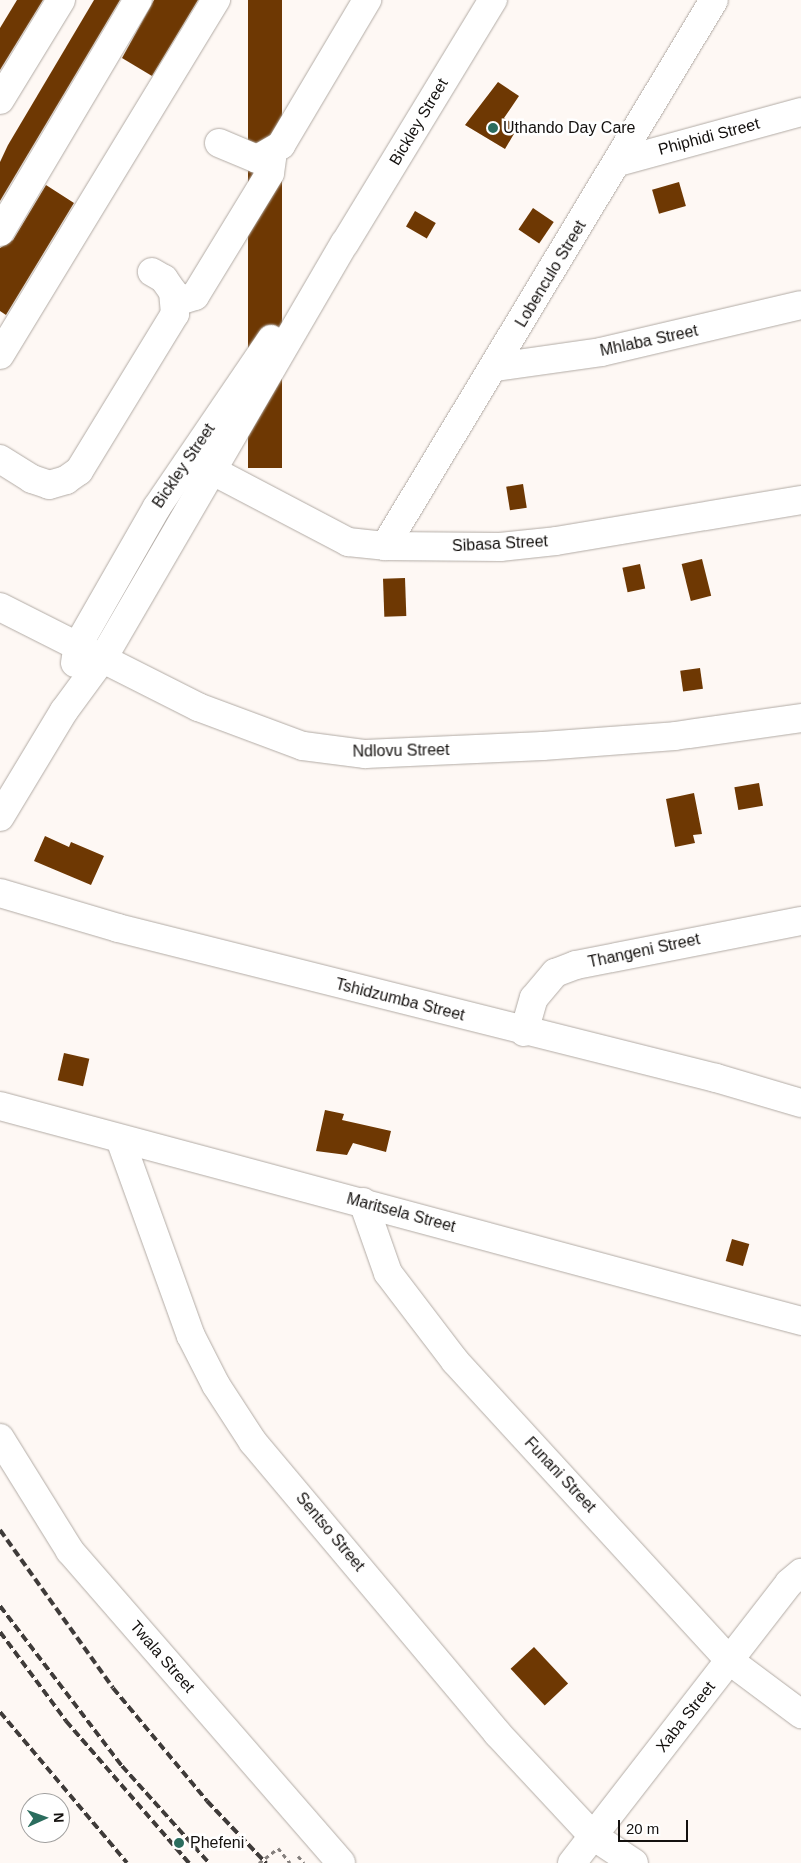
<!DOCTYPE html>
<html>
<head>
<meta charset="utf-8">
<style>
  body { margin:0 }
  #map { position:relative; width:801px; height:1863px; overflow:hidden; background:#fef8f4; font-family:Arial,sans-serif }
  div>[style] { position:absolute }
  .building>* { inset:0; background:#6e3803; transform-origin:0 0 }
  .path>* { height:3px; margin-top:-1.5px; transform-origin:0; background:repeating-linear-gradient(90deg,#847f7c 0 4px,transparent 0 8px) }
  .roads { filter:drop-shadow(0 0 1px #b2aba5) drop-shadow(0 0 1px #b2aba5) }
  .minor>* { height:28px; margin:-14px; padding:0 14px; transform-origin:14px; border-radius:14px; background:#fff }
  .rail>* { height:4px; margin-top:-2px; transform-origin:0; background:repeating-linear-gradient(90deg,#3f3b39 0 8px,transparent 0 12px) }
  .path-bridge>* { height:3px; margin-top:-1.5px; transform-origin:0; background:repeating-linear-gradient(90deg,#847f7c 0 4px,transparent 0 8px) }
  .dots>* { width:14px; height:14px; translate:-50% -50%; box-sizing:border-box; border:2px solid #fff; border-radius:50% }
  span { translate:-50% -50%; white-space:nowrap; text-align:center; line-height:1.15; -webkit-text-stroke:5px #fff; paint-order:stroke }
  .street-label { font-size:16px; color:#14110f }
  .poi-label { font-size:16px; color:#14110f }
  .left { translate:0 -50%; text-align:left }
  .north { position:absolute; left:20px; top:1793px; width:50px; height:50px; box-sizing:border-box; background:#fff; border:1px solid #a1a09f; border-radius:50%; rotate:88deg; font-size:14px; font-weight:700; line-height:20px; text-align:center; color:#14110f }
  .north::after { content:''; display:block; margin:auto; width:18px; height:22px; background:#2b6d5e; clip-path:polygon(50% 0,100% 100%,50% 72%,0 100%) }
  .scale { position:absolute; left:618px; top:1820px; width:70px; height:22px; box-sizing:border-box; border:2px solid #14110f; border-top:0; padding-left:6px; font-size:15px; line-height:18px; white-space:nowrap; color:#14110f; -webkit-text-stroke:4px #fff; paint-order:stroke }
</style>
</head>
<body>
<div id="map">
  <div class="building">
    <div style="clip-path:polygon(17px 0,43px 0,0 70px,0 28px)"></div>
    <div style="clip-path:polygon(94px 0,120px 0,0 201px,0 162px,8px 145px)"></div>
    <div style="clip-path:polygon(154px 0,198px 0,152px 76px,122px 58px)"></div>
    <div style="left:248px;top:0;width:34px;height:468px"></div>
    <div style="clip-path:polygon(498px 82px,519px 96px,504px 118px,518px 127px,505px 149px,465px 125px)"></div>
    <div style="left:679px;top:182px;width:25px;height:28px;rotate:74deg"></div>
    <div style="clip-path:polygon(46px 185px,74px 203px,6px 315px,0 311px,0 248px,13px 240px)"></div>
    <div style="left:533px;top:208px;width:25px;height:26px;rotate:34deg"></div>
    <div style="left:415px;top:211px;width:24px;height:18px;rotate:30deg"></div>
    <div style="left:523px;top:484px;width:24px;height:17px;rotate:81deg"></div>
    <div style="left:702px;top:559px;width:38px;height:21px;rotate:76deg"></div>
    <div style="left:640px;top:564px;width:25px;height:18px;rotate:78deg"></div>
    <div style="left:405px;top:578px;width:38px;height:22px;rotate:88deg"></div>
    <div style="left:700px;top:668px;width:21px;height:20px;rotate:82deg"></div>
    <div style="left:759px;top:783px;width:23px;height:25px;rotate:80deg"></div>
    <div style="clip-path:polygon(694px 793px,702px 834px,693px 835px,695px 843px,675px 847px,666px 799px)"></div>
    <div style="clip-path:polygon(45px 836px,69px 847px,71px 842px,104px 856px,91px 885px,34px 861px)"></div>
    <div style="left:64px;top:1053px;width:26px;height:28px;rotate:13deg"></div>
    <div style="clip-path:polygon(325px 1110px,344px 1114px,342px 1120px,391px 1131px,386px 1152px,353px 1143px,347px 1155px,316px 1151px)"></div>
    <div style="left:732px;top:1239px;width:18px;height:23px;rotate:16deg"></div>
    <div style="left:534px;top:1647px;width:50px;height:32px;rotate:47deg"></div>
  </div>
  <div class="path">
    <div style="left:278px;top:1848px;width:19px;rotate:51deg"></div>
    <div style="left:298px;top:1856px;width:9px;rotate:49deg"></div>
  </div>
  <div class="roads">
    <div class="minor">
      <div style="left:0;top:100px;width:117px;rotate:-58.6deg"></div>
      <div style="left:219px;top:143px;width:41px;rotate:22.8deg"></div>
      <div style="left:257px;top:159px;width:28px;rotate:-30deg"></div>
      <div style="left:281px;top:145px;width:169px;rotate:-59.3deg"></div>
      <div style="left:618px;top:162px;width:190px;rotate:-15.3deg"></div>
      <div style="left:0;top:232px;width:270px;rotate:-59.3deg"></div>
      <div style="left:176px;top:302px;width:20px;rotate:-18deg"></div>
      <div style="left:195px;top:296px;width:144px;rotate:-58.6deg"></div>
      <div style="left:270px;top:173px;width:21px;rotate:-82deg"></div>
      <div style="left:0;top:355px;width:416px;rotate:-58.7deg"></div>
      <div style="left:496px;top:367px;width:106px;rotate:-8.1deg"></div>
      <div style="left:601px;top:352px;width:205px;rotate:-13.2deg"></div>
      <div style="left:0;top:459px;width:38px;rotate:32deg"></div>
      <div style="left:32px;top:479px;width:18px;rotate:19deg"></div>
      <div style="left:49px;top:485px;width:18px;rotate:-16deg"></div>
      <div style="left:66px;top:480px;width:16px;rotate:-35deg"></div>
      <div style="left:79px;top:471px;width:184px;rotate:-58.6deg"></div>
      <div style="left:175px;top:314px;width:22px;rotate:-95deg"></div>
      <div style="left:173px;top:292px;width:16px;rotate:-125deg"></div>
      <div style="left:164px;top:279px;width:14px;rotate:-150deg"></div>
      <div style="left:213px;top:471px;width:153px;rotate:27.7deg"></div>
      <div style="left:348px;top:542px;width:37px;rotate:6deg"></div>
      <div style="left:385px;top:546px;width:115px;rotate:0.5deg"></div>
      <div style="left:500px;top:547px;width:56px;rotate:-6.1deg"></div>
      <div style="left:556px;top:541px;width:248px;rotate:-9.5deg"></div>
      <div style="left:385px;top:546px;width:637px;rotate:-58.93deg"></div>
      <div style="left:0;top:607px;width:222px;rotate:26.8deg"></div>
      <div style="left:198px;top:707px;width:112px;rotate:20.4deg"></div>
      <div style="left:303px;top:746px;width:63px;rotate:7.4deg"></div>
      <div style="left:365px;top:754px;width:178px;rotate:-2.6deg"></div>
      <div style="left:543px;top:746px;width:132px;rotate:-4.3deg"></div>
      <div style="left:675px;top:736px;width:127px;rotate:-8.1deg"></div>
      <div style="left:75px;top:663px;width:18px;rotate:-81deg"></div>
      <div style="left:78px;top:645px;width:159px;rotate:-60.2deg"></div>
      <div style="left:157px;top:507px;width:203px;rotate:-55.8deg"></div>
      <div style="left:0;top:817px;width:124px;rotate:-58.9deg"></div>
      <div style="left:64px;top:711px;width:66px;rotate:-53.7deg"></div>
      <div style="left:103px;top:658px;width:480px;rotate:-59.8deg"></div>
      <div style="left:345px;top:243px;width:285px;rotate:-58.7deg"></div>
      <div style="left:0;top:893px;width:123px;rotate:16.5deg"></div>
      <div style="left:118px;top:928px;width:617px;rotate:14.08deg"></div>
      <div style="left:716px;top:1078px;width:89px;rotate:16.4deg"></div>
      <div style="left:524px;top:1032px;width:35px;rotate:-74deg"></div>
      <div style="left:534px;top:998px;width:33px;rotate:-50deg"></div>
      <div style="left:555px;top:973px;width:22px;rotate:-21deg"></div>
      <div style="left:576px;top:965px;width:229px;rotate:-11.1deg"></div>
      <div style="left:0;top:1106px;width:829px;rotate:15.02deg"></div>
      <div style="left:120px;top:1139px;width:209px;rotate:70.2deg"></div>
      <div style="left:191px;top:1336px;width:55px;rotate:63deg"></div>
      <div style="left:216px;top:1385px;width:68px;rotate:57deg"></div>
      <div style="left:253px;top:1442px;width:380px;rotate:50deg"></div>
      <div style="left:497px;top:1733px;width:141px;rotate:47deg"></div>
      <div style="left:593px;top:1836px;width:49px;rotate:33.4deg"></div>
      <div style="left:363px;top:1202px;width:75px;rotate:70.6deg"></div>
      <div style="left:388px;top:1273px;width:111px;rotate:52.7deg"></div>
      <div style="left:455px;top:1361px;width:407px;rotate:47.5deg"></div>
      <div style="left:730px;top:1661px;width:89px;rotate:36.7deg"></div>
      <div style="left:0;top:1438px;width:133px;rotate:58.2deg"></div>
      <div style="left:70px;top:1551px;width:413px;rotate:49deg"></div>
      <div style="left:572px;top:1863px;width:354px;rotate:-52.2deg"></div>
      <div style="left:789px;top:1583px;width:16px;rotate:-40deg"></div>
    </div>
  </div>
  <div class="rail">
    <div style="left:0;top:1530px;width:194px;rotate:54.4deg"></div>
    <div style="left:113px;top:1688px;width:147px;rotate:50.2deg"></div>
    <div style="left:207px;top:1801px;width:86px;rotate:46.4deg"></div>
    <div style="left:0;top:1606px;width:201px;rotate:52.7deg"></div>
    <div style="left:122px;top:1766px;width:130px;rotate:48.1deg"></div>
    <div style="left:0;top:1632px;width:111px;rotate:53.4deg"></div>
    <div style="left:66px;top:1721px;width:188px;rotate:49.1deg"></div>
    <div style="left:0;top:1712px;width:197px;rotate:49.9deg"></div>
  </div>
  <div class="path-bridge">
    <div style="left:259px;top:1863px;width:24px;rotate:-38deg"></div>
  </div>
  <div class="dots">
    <div style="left:493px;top:128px;background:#2b6d5e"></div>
    <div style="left:179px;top:1843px;background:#2b6d5e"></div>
  </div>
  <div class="street-label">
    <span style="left:419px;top:122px;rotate:-59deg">Bickley Street</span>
    <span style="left:709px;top:137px;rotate:-15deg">Phiphidi Street</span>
    <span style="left:551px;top:274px;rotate:-59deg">Lobenculo Street</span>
    <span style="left:649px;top:341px;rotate:-12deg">Mhlaba Street</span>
    <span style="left:184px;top:466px;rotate:-56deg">Bickley Street</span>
    <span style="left:500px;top:544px;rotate:-3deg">Sibasa Street</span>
    <span style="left:401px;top:751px;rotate:-1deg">Ndlovu Street</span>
    <span style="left:644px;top:951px;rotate:-12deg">Thangeni Street</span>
    <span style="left:400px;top:1000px;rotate:14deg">Tshidzumba Street</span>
    <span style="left:401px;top:1213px;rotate:15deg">Maritsela Street</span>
    <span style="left:560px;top:1475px;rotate:47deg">Funani Street</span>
    <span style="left:330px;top:1532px;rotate:50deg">Sentso Street</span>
    <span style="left:162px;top:1657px;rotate:49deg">Twala Street</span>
    <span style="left:686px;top:1717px;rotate:-52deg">Xaba Street</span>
  </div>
  <div class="poi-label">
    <span class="left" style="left:503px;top:128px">Uthando Day Care</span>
    <span class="left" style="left:190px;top:1843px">Phefeni</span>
  </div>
  <div class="north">N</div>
  <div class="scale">20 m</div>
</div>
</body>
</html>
